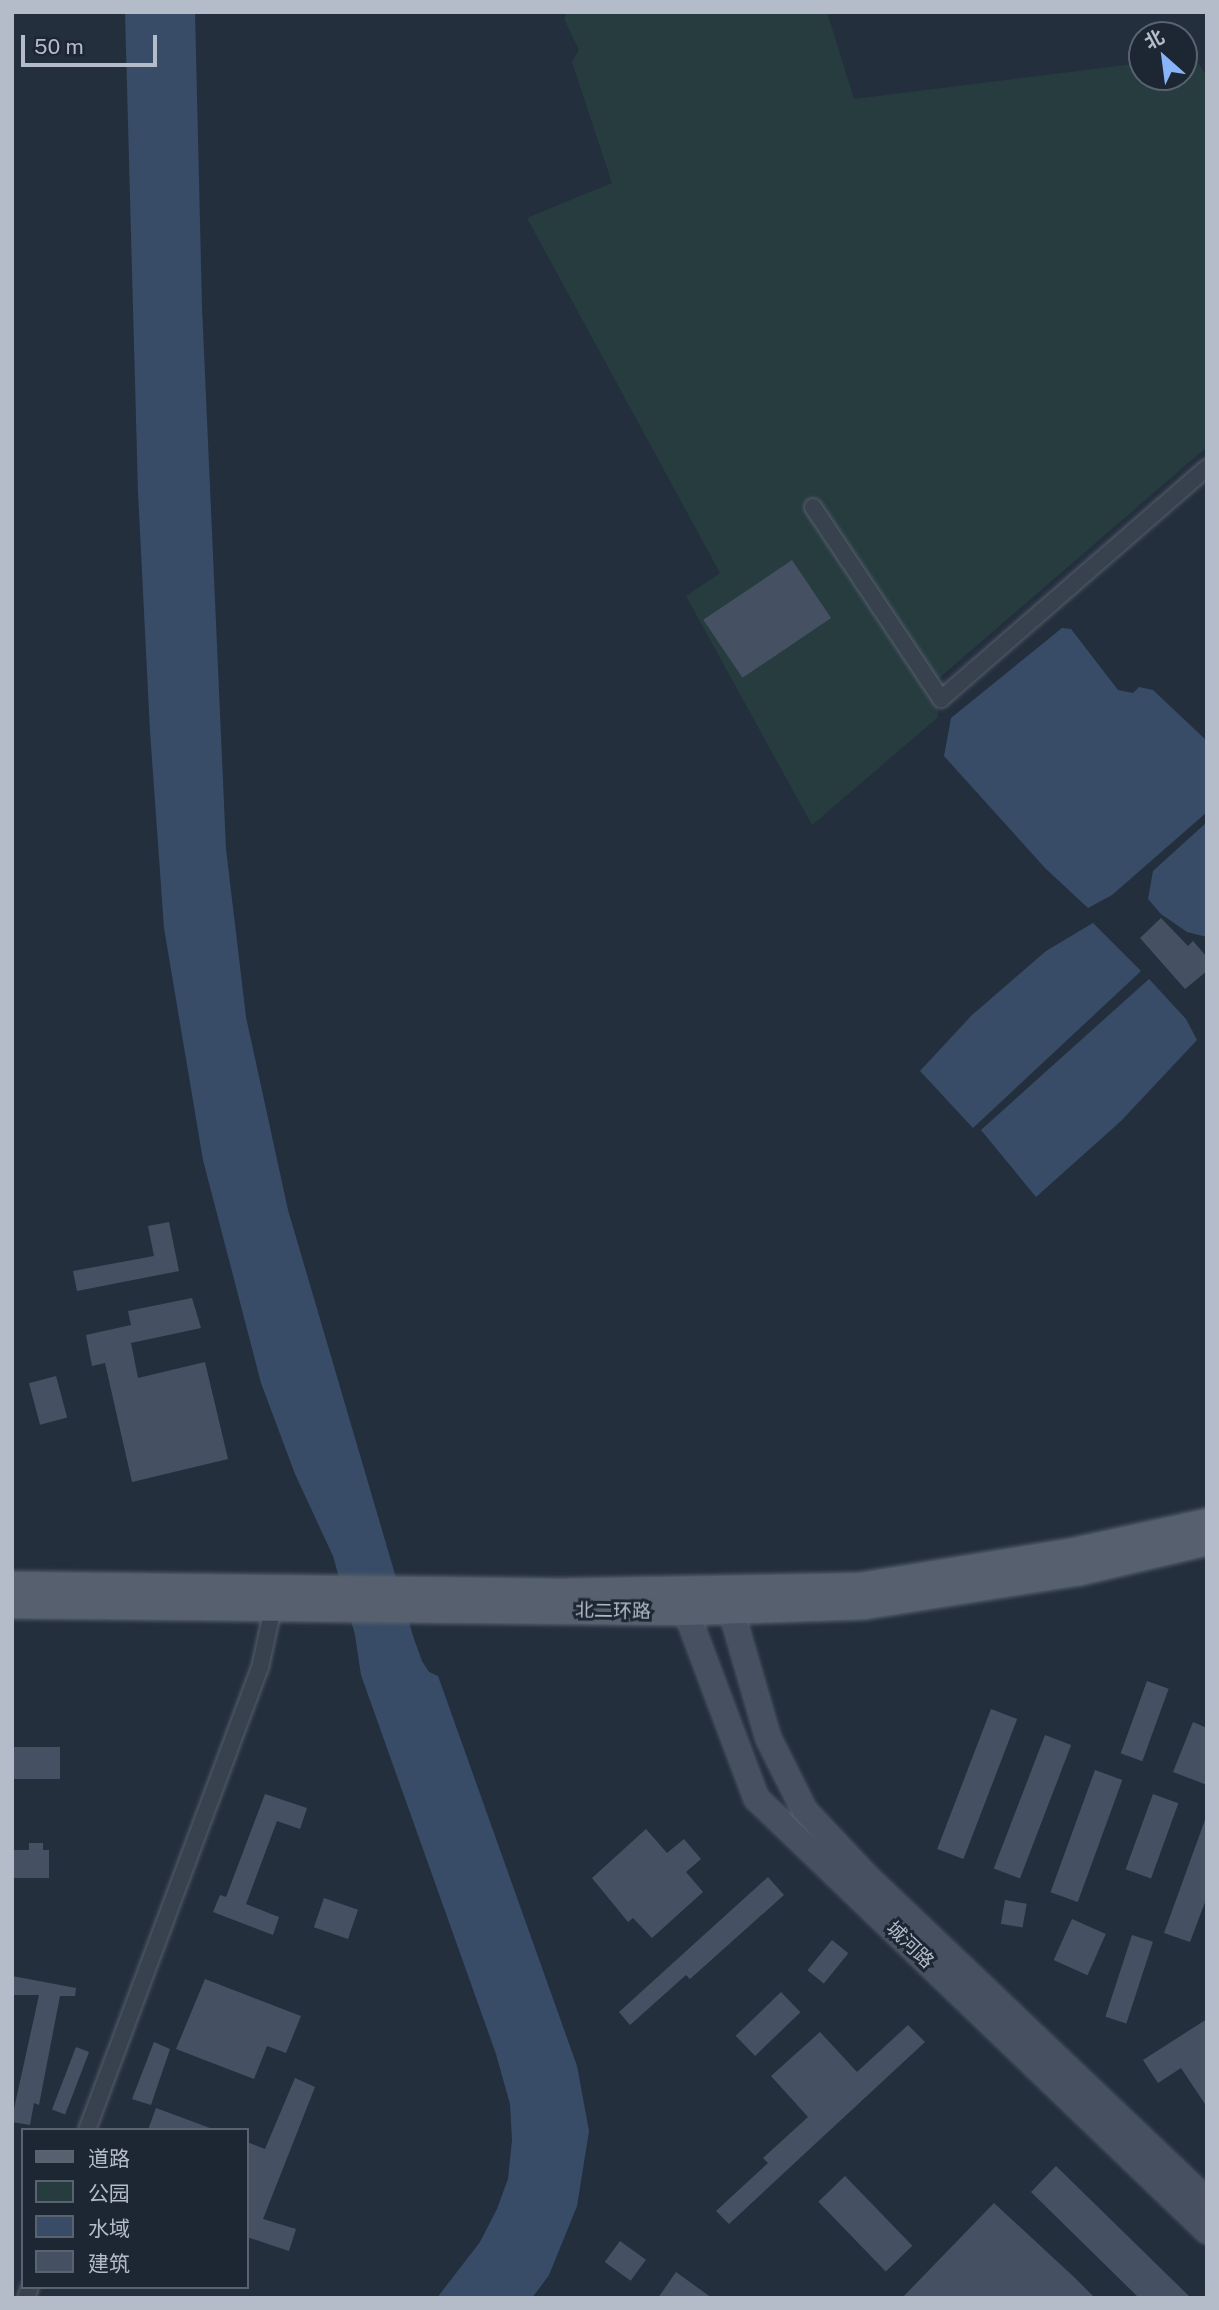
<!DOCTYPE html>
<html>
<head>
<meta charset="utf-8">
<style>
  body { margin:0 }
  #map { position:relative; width:1219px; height:2310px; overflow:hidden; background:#242f3e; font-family:"Public Sans","Noto Sans SC",sans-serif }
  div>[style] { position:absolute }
  .green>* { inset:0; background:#263c3f }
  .water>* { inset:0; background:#394c67 }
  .building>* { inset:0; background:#455162; transform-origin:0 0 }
  .roads { filter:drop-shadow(0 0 2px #565f6c) drop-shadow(0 0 2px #565f6c) }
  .street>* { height:16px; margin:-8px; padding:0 8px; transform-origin:8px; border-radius:8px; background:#38414e }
  .secondary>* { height:23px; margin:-11.5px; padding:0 11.5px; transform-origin:11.5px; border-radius:11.5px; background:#465061 }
  .primary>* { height:26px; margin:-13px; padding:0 13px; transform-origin:13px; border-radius:13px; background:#56606e }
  span { translate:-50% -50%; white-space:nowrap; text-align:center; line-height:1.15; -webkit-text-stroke:6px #1d2633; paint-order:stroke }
  .street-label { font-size:19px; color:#b4bcc9 }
  .frame { position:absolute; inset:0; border:14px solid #b4bcc9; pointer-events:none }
  .legend { position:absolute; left:21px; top:2128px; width:228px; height:161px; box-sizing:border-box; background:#1d2633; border:2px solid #59626f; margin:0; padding:9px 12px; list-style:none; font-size:21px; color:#b4bcc9 }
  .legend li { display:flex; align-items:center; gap:14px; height:35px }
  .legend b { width:35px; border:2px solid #59626f }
  .north { position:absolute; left:1128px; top:21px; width:70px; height:70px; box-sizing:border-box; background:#1d2633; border:2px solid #59626f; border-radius:50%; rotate:332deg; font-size:19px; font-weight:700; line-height:28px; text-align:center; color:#b4bcc9 }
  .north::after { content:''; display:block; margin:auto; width:24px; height:32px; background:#8ab4f8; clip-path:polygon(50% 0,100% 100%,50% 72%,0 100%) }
  .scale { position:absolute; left:21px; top:35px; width:136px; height:32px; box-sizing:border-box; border:4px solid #b4bcc9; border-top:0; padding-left:9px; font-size:21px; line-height:24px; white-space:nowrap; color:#b4bcc9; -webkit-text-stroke:5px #1d2633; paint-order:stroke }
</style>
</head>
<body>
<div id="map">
  <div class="green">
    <div style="clip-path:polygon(567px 12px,827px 12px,854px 99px,1142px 63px,1142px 77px,1184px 77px,1184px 58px,1194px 57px,1207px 76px,1207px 447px,938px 679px,938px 717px,812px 825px,686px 596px,720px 573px,527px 218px,612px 183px,572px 62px,579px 50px,564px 19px)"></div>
  </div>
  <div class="water">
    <div style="clip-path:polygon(125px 12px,195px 12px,202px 307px,226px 849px,246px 1017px,288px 1210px,414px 1639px,422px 1661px,429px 1672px,438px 1676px,577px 2066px,589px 2131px,577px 2206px,549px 2275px,532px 2298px,437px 2298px,480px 2242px,497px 2209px,508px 2179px,512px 2140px,510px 2104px,496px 2054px,361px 1675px,355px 1635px,333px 1556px,295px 1474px,261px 1383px,203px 1160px,164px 928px,150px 731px,138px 492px)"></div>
    <div style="clip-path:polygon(1062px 628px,1071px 629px,1118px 690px,1133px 693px,1139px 687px,1153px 690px,1207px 741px,1207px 812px,1112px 895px,1088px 908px,1045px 868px,944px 756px,951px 718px)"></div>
    <div style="clip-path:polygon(1207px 822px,1207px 937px,1187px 932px,1161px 914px,1148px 899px,1153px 871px)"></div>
    <div style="clip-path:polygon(1093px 923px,1141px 971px,973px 1128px,920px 1071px,972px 1015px,1046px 951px)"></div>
    <div style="clip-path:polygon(1149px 979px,1186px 1019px,1197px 1040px,1121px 1121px,1036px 1197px,981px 1130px)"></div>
  </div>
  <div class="building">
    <div style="left:792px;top:560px;width:70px;height:107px;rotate:56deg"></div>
    <div style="clip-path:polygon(1161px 918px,1188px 946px,1193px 941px,1207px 957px,1207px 971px,1185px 989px,1140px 938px)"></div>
    <div style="clip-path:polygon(169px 1222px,179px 1271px,77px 1291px,73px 1271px,154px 1256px,148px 1226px)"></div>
    <div style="clip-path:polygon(192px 1298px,201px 1328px,131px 1343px,138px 1378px,205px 1362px,228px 1459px,132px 1482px,105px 1363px,92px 1366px,86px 1335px,131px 1325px,128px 1311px)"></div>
    <div style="left:56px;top:1376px;width:43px;height:28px;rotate:75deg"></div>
    <div style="left:1147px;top:1681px;width:23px;height:77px;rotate:20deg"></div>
    <div style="left:991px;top:1709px;width:28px;height:150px;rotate:21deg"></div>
    <div style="clip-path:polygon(1193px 1722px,1207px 1728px,1207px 1785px,1173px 1772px)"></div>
    <div style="left:1045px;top:1735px;width:28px;height:143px;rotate:21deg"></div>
    <div style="left:60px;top:1747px;width:32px;height:48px;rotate:90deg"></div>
    <div style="left:1095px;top:1770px;width:29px;height:130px;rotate:20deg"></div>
    <div style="clip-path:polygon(265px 1794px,307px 1808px,300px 1829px,277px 1821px,246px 1904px,279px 1917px,273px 1935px,213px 1912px,220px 1895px,226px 1897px)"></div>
    <div style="left:1153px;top:1794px;width:27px;height:80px;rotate:20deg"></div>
    <div style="clip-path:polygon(1205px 1820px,1207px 1897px,1190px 1942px,1164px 1933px)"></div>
    <div style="clip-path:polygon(646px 1829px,667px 1853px,684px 1839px,701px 1859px,686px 1872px,703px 1892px,652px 1938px,633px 1918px,628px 1922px,592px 1878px)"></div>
    <div style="clip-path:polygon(29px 1843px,43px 1843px,43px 1850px,49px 1850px,49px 1878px,12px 1878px,12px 1850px,29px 1850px)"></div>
    <div style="clip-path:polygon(768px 1877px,784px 1895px,690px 1979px,686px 1975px,630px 2025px,619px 2012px)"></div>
    <div style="left:324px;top:1898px;width:36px;height:31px;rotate:19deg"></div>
    <div style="left:1005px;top:1900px;width:22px;height:24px;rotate:10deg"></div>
    <div style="left:1072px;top:1919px;width:37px;height:45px;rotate:24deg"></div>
    <div style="left:1132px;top:1935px;width:22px;height:86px;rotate:18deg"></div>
    <div style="left:832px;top:1940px;width:21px;height:39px;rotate:39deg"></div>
    <div style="clip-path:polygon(12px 1976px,76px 1988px,75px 1996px,60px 1996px,39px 2105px,34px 2103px,30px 2125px,12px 2122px,12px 2118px,39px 1995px,12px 1995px)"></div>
    <div style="clip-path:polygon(205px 1979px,301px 2016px,286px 2053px,267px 2046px,254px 2079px,176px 2049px)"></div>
    <div style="left:781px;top:1992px;width:28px;height:63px;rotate:46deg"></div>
    <div style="clip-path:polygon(1207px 2019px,1207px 2107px,1181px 2068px,1158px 2083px,1143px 2060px)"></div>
    <div style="clip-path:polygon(908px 2025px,925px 2042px,729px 2224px,716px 2211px,768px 2163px,763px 2158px,808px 2117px,771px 2076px,820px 2032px,857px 2072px)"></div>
    <div style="clip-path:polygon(154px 2042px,170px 2049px,151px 2105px,132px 2099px)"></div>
    <div style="left:76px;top:2047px;width:14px;height:67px;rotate:21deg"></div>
    <div style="clip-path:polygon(295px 2078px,315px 2087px,263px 2219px,296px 2229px,289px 2251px,247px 2237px,247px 2142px,265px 2149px)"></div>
    <div style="clip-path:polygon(156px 2108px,210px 2128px,210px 2130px,148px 2130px)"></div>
    <div style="clip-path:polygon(1056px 2166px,1191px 2298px,1139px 2298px,1031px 2192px)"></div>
    <div style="left:845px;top:2176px;width:97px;height:37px;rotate:46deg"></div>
    <div style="clip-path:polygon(994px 2203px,1075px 2278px,1095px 2298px,902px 2298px)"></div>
    <div style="left:620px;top:2241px;width:32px;height:26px;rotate:36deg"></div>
    <div style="clip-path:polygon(676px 2272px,712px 2298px,658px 2298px)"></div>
  </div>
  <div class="roads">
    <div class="street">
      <div style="left:813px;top:507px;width:231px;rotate:56.3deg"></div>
      <div style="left:941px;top:699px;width:352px;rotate:-41deg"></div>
      <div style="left:87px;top:2130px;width:493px;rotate:-69.5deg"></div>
      <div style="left:260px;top:1668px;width:61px;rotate:-77.8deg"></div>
      <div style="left:26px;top:2298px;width:12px;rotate:-70deg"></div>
    </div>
    <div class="secondary">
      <div style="left:731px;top:1611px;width:132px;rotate:73.8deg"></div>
      <div style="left:768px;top:1738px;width:80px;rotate:63.4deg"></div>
      <div style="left:804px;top:1810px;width:91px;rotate:46.8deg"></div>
      <div style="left:866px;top:1876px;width:471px;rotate:43.6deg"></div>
      <div style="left:686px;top:1612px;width:199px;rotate:69.4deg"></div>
      <div style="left:756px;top:1798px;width:625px;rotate:43.83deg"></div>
    </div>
    <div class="primary">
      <div style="left:12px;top:1585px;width:547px;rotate:0.73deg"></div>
      <div style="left:559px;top:1592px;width:302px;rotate:-1.1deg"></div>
      <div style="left:861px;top:1586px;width:213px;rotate:-9.2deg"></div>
      <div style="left:1071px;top:1552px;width:139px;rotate:-12.4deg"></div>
      <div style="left:12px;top:1605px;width:674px;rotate:0.6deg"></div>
      <div style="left:686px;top:1612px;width:178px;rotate:-1.9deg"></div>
      <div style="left:864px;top:1606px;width:218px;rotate:-9deg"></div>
      <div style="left:1079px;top:1572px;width:131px;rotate:-13.2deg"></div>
    </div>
  </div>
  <div class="street-label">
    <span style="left:613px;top:1611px;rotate:1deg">北二环路</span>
    <span style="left:910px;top:1945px;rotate:44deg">城河路</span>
  </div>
  <div class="frame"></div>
  <ul class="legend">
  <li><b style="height:9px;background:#56606e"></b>道路</li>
  <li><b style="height:19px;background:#263c3f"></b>公园</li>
  <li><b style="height:19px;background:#394c67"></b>水域</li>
  <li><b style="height:19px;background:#455162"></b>建筑</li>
  </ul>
  <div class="north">北</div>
  <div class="scale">50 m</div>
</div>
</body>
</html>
